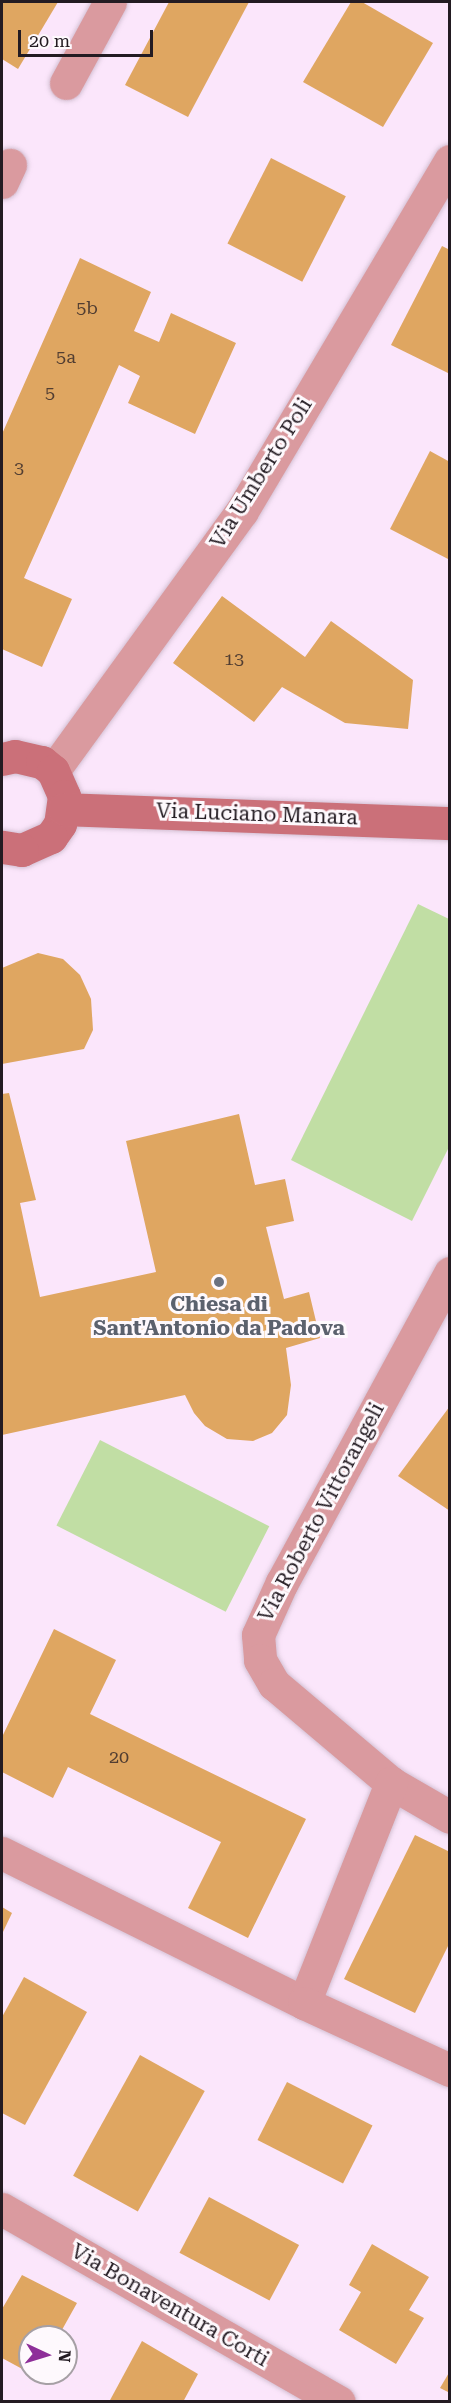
<!DOCTYPE html>
<html>
<head>
<meta charset="utf-8">
<style>
  body { margin:0 }
  #map { position:relative; width:451px; height:2403px; overflow:hidden; background:#fbe6fb; font-family:"Roboto Serif",serif }
  div>[style] { position:absolute }
  .green>* { inset:0; background:#c1dea4; transform-origin:0 0 }
  .building>* { inset:0; background:#dfa661; transform-origin:0 0 }
  .roads { filter:drop-shadow(0 0 2px #d4c1d4) drop-shadow(0 0 2px #d4c1d4) }
  .street>* { height:33px; margin:-16.5px; padding:0 16.5px; transform-origin:16.5px; border-radius:16.5px; background:#da9a9f }
  .secondary>* { height:33px; margin:-16.5px; padding:0 16.5px; transform-origin:16.5px; border-radius:16.5px; background:#cb7079 }
  .dots>* { width:16px; height:16px; translate:-50% -50%; box-sizing:border-box; border:3px solid #fef9fd; border-radius:50% }
  span { translate:-50% -50%; white-space:nowrap; text-align:center; line-height:1.15; -webkit-text-stroke:6px #fef9fd; paint-order:stroke }
  .number-label { font-size:18px; color:#523e32 }
  .number-label span { -webkit-text-stroke-width:0 }
  .street-label { font-size:21px; color:#231b22 }
  .worship-label { font-size:21px; color:#5b616d; font-weight:700 }
  .frame { position:absolute; inset:0; border:3px solid #231b22; pointer-events:none }
  .north { position:absolute; left:18px; top:2325px; width:60px; height:60px; box-sizing:border-box; background:#fef9fd; border:2px solid #a6a0a5; border-radius:50%; rotate:94deg; font-size:16px; font-weight:700; line-height:24px; text-align:center; color:#231b22 }
  .north::after { content:''; display:block; margin:auto; width:21px; height:27px; background:#8e2f99; clip-path:polygon(50% 0,100% 100%,50% 72%,0 100%) }
  .scale { position:absolute; left:18px; top:30px; width:135px; height:27px; box-sizing:border-box; border:3px solid #231b22; border-top:0; padding-left:8px; font-size:18px; line-height:21px; white-space:nowrap; color:#231b22; -webkit-text-stroke:4px #fef9fd; paint-order:stroke }
</style>
</head>
<body>
<div id="map">
  <div class="green">
    <div style="clip-path:polygon(418px 904px,449px 919px,450px 1145px,412px 1221px,291px 1160px)"></div>
    <div style="left:100px;top:1440px;width:190px;height:96px;rotate:27deg"></div>
  </div>
  <div class="building">
    <div style="clip-path:polygon(2px 2px,58px 2px,18px 69px,2px 59px)"></div>
    <div style="clip-path:polygon(169px 2px,249px 2px,188px 117px,125px 85px)"></div>
    <div style="clip-path:polygon(351px 2px,362px 2px,433px 43px,383px 127px,303px 82px)"></div>
    <div style="left:271px;top:158px;width:84px;height:96px;rotate:27deg"></div>
    <div style="clip-path:polygon(442px 246px,450px 250px,450px 374px,391px 345px)"></div>
    <div style="clip-path:polygon(80px 258px,151px 292px,134px 331px,159px 342px,171px 313px,236px 343px,195px 434px,128px 403px,140px 376px,119px 365px,24px 578px,72px 599px,42px 667px,2px 649px,2px 434px)"></div>
    <div style="clip-path:polygon(430px 451px,450px 462px,450px 560px,390px 529px)"></div>
    <div style="clip-path:polygon(222px 596px,305px 657px,331px 621px,413px 680px,408px 729px,345px 723px,282px 687px,254px 722px,173px 663px)"></div>
    <div style="clip-path:polygon(38px 953px,63px 959px,80px 975px,91px 999px,93px 1030px,84px 1049px,2px 1064px,2px 968px)"></div>
    <div style="clip-path:polygon(9px 1093px,36px 1200px,20px 1203px,40px 1297px,156px 1272px,126px 1141px,239px 1114px,255px 1185px,285px 1179px,294px 1221px,266px 1227px,284px 1299px,309px 1292px,320px 1338px,286px 1348px,291px 1385px,287px 1415px,272px 1433px,253px 1441px,227px 1439px,205px 1426px,194px 1413px,185px 1395px,2px 1435px,2px 1094px)"></div>
    <div style="clip-path:polygon(450px 1406px,450px 1511px,398px 1476px)"></div>
    <div style="clip-path:polygon(54px 1629px,116px 1660px,90px 1714px,306px 1819px,248px 1938px,188px 1908px,221px 1842px,68px 1767px,53px 1798px,2px 1772px,2px 1737px)"></div>
    <div style="clip-path:polygon(415px 1835px,450px 1852px,450px 1942px,415px 2013px,344px 1979px)"></div>
    <div style="clip-path:polygon(2px 1907px,12px 1913px,2px 1934px)"></div>
    <div style="clip-path:polygon(24px 1977px,87px 2012px,25px 2125px,2px 2113px,2px 2017px)"></div>
    <div style="left:140px;top:2055px;width:74px;height:138px;rotate:29deg"></div>
    <div style="left:287px;top:2082px;width:96px;height:65px;rotate:27deg"></div>
    <div style="left:209px;top:2197px;width:102px;height:63px;rotate:28deg"></div>
    <div style="clip-path:polygon(372px 2244px,429px 2277px,409px 2310px,424px 2318px,396px 2364px,339px 2330px,361px 2292px,349px 2285px)"></div>
    <div style="clip-path:polygon(22px 2275px,77px 2303px,58px 2337px,30px 2337px,30px 2373px,39px 2373px,37px 2377px,2px 2358px,2px 2309px)"></div>
    <div style="clip-path:polygon(142px 2341px,198px 2374px,183px 2402px,109px 2402px)"></div>
    <div style="clip-path:polygon(450px 2371px,450px 2393px,440px 2388px)"></div>
  </div>
  <div class="roads">
    <div class="street">
      <div style="left:66px;top:83px;width:92px;rotate:-61.5deg"></div>
      <div style="left:2px;top:182px;width:19px;rotate:-65deg"></div>
      <div style="left:53px;top:771px;width:321px;rotate:-54deg"></div>
      <div style="left:242px;top:511px;width:407px;rotate:-59.3deg"></div>
      <div style="left:450px;top:1273px;width:352px;rotate:118.5deg"></div>
      <div style="left:282px;top:1582px;width:58px;rotate:114.4deg"></div>
      <div style="left:258px;top:1635px;width:25px;rotate:85deg"></div>
      <div style="left:260px;top:1660px;width:28px;rotate:60deg"></div>
      <div style="left:274px;top:1684px;width:153px;rotate:40.2deg"></div>
      <div style="left:391px;top:1783px;width:68px;rotate:30deg"></div>
      <div style="left:2px;top:1853px;width:337px;rotate:26.4deg"></div>
      <div style="left:304px;top:2003px;width:237px;rotate:-68.4deg"></div>
      <div style="left:304px;top:2003px;width:161px;rotate:24.7deg"></div>
      <div style="left:2px;top:2209px;width:388px;rotate:29.8deg"></div>
    </div>
    <div class="secondary">
      <div style="left:2px;top:759px;width:13px;rotate:-13deg"></div>
      <div style="left:15px;top:756px;width:28px;rotate:13deg"></div>
      <div style="left:42px;top:762px;width:14px;rotate:39deg"></div>
      <div style="left:53px;top:771px;width:27px;rotate:66deg"></div>
      <div style="left:64px;top:796px;width:28px;rotate:98deg"></div>
      <div style="left:60px;top:824px;width:16px;rotate:125deg"></div>
      <div style="left:51px;top:837px;width:32px;rotate:156deg"></div>
      <div style="left:22px;top:850px;width:20px;rotate:-171deg"></div>
      <div style="left:64px;top:809px;width:386px;rotate:2.1deg"></div>
    </div>
  </div>
  <div class="dots">
    <div style="left:219px;top:1282px;background:#6b7280"></div>
  </div>
  <div class="number-label">
    <span style="left:87px;top:308px">5b</span>
    <span style="left:66px;top:357px">5a</span>
    <span style="left:50px;top:393px">5</span>
    <span style="left:19px;top:468px">3</span>
    <span style="left:234px;top:659px">13</span>
    <span style="left:119px;top:1757px">20</span>
  </div>
  <div class="street-label">
    <span style="left:261px;top:473px;rotate:-58deg">Via Umberto Poli</span>
    <span style="left:257px;top:814px;rotate:2deg">Via Luciano Manara</span>
    <span style="left:321px;top:1512px;rotate:-62deg">Via Roberto Vittorangeli</span>
    <span style="left:170px;top:2305px;rotate:30deg">Via Bonaventura Corti</span>
  </div>
  <div class="worship-label">
    <span style="left:219px;top:1316px">Chiesa di<br>Sant'Antonio da Padova</span>
  </div>
  <div class="frame"></div>
  <div class="north">N</div>
  <div class="scale">20 m</div>
</div>
</body>
</html>
